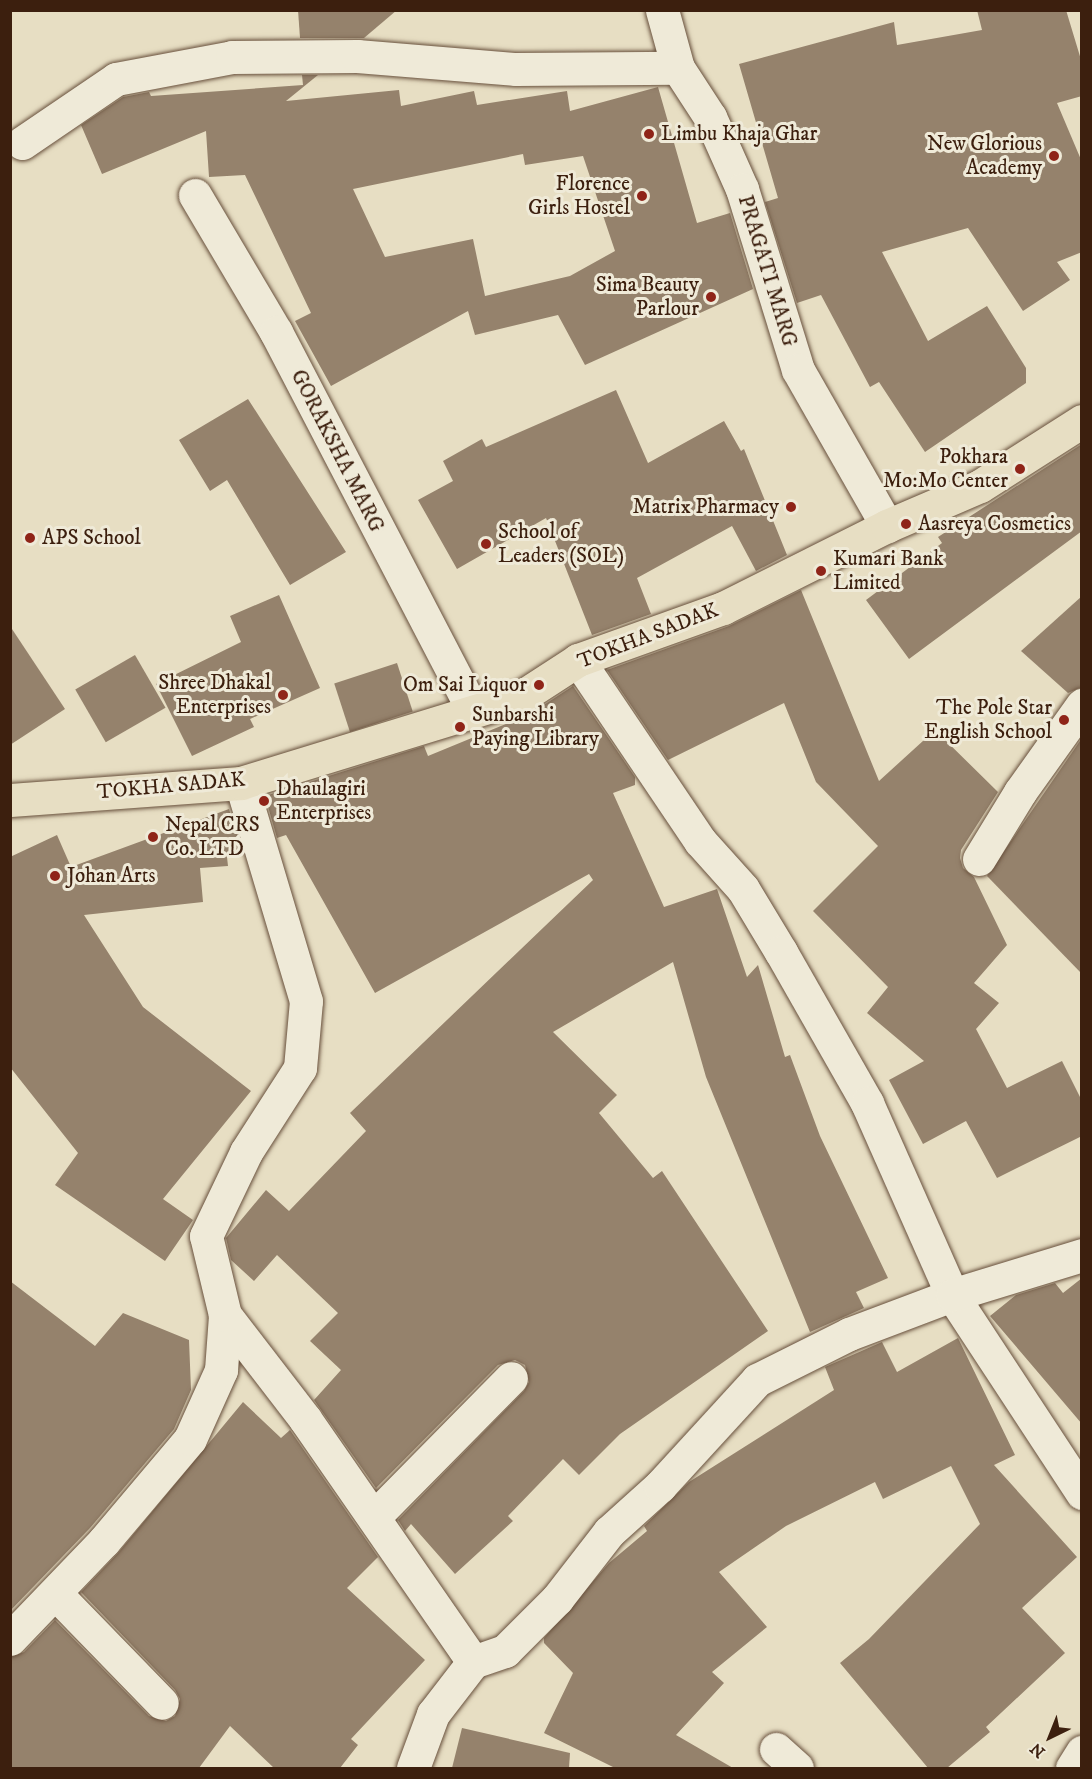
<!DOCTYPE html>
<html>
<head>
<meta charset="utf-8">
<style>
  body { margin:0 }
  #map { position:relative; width:1092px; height:1779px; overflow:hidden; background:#e7dec3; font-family:"IM FELL DW Pica",serif }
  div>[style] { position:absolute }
  .building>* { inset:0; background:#95826c; transform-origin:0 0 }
  .roads { filter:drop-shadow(0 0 2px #674f3b) drop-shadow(0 0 2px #674f3b) }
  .minor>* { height:33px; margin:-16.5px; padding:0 16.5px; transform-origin:16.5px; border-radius:16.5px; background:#efead8 }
  .major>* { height:33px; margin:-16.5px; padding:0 16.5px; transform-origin:16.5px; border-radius:16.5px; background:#e7dec3 }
  .dots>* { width:16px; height:16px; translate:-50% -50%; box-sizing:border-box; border:3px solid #efead8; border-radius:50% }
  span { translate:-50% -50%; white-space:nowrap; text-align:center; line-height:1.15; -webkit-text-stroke:6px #efead8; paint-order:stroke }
  .poi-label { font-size:21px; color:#3c1f0e }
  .left { translate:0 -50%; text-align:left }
  .right { translate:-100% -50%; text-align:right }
  .street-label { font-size:21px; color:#3c1f0e }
  .frame { position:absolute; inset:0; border:12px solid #3c1f0e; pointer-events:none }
  .north { position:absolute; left:1020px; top:1707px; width:60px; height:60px; -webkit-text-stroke:4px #efead8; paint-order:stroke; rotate:223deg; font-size:16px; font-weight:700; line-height:24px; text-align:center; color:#3c1f0e }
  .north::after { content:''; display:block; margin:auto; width:21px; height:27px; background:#3c1f0e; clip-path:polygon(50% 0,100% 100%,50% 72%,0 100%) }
</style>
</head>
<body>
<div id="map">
  <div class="building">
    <div style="clip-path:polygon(298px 10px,397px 10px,364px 38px,300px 38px)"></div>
    <div style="clip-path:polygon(977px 10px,1066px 10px,1082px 63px,1082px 96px,1057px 103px,1082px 162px,1082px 252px,1057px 262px,1070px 280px,1023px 311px,968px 228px,882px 252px,928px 341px,987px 306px,1026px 368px,1026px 383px,925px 452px,879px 382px,870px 387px,821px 295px,797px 303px,765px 202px,778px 198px,739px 64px,894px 22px,897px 45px,982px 30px)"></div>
    <div style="clip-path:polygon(evenodd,302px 75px,318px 75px,286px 101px,399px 90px,401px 106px,474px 91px,477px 105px,567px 91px,570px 111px,658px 87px,697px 223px,730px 213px,753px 289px,585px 365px,558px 315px,475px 335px,468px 311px,331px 386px,295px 321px,311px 313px,245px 175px,209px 177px,206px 131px,102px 174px,81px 125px,123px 97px,149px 92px,151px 96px,303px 85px,302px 75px,523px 154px,525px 165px,583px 156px,615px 251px,570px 276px,485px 296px,473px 239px,385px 257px,353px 189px,523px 154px)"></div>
    <div style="clip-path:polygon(616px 390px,648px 463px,724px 421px,741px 451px,744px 449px,787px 555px,756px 571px,732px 526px,637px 578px,651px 614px,592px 635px,546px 518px,457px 569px,418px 500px,453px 481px,443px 461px,482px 439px,486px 447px)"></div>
    <div style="clip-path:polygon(248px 399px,346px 552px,290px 585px,227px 480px,210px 491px,179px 440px)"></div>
    <div style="clip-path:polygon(1082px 444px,1082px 531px,909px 659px,866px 600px,942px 543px,938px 537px)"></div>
    <div style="clip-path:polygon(801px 590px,879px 781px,935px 730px,998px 792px,961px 850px,960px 858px,963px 868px,974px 877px,1007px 945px,974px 983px,999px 1003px,976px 1029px,1007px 1088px,1062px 1061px,1082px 1101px,1082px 1136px,997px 1178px,966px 1121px,923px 1144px,889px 1080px,924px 1061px,867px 1013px,888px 987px,813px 911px,878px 846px,816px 782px,784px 703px,668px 760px,607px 670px,729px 626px)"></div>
    <div style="clip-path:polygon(279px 595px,320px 688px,250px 719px,254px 727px,192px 756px,156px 684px,241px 642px,230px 616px)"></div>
    <div style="clip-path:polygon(1082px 596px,1082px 687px,1068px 693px,1021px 651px)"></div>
    <div style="clip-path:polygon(10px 626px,65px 709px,10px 745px)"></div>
    <div style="left:135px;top:655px;width:61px;height:69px;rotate:60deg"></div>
    <div style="left:397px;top:663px;width:51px;height:66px;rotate:72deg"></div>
    <div style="clip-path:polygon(573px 686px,635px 777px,635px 785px,613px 793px,664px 907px,717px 889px,747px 977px,758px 965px,785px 1057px,790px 1055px,820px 1136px,888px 1278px,856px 1292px,864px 1308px,810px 1332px,706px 1077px,673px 962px,553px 1032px,617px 1095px,599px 1113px,653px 1178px,662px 1171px,768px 1331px,620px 1434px,579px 1475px,563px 1459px,508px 1516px,513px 1521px,455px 1574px,411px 1524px,405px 1531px,398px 1520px,524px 1391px,529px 1382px,525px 1365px,515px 1360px,498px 1365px,376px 1488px,314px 1400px,341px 1370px,310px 1341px,338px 1313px,277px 1255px,254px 1281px,231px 1260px,226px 1238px,266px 1190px,289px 1211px,366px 1131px,350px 1113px,593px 880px,589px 874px,375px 993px,286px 835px,277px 838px,265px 796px,424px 746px,428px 756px,530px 714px)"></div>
    <div style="clip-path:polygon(1082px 738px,1082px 974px,987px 876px)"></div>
    <div style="clip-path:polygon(229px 809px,242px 851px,227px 857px,228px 866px,200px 868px,203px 902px,84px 915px,143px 1007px,251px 1091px,163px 1199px,193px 1220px,165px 1261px,55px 1185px,78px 1153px,10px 1067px,10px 857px,57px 835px,71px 867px)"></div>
    <div style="clip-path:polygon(1082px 1278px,1082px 1424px,990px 1316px,1016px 1295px,1055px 1283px,1063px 1293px)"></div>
    <div style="clip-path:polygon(10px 1281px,95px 1346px,123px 1313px,189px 1340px,191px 1390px,174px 1429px,90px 1528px,10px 1611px)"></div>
    <div style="clip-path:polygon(958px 1338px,1015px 1455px,994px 1465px,1077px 1557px,1022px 1608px,1065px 1653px,986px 1727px,990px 1732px,947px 1768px,928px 1768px,840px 1663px,869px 1639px,980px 1524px,951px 1466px,883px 1499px,875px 1482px,786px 1526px,719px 1572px,767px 1627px,712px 1672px,724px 1683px,676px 1735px,733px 1768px,615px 1768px,544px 1733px,573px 1673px,544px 1643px,544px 1638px,609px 1563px,647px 1531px,644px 1526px,689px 1482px,834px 1390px,825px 1367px,882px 1342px,897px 1372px)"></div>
    <div style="clip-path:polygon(243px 1402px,281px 1438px,290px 1430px,378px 1557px,347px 1588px,425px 1660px,351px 1739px,358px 1745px,340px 1768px,274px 1768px,230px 1726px,199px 1768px,10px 1768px,10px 1657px,24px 1652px,55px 1620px,149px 1716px,166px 1721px,175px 1716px,180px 1699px,175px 1690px,81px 1592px,118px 1553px)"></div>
    <div style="clip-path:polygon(462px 1728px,570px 1753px,569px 1768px,452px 1768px)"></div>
  </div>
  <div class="roads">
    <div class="minor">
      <div style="left:662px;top:10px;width:60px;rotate:74.6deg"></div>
      <div style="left:678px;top:68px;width:59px;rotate:56.9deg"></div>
      <div style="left:710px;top:117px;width:79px;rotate:66deg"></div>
      <div style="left:742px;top:189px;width:189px;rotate:72.8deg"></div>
      <div style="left:798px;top:370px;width:180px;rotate:60.3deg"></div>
      <div style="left:22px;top:143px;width:114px;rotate:-34.2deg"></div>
      <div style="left:116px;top:79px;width:118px;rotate:-10.7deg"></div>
      <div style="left:232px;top:57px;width:125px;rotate:-0.5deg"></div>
      <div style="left:357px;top:56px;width:160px;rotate:4.7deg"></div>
      <div style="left:516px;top:69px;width:162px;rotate:-0.4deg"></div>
      <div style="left:195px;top:195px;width:159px;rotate:59.4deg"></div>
      <div style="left:276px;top:332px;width:426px;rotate:62.5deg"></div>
      <div style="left:578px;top:660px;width:218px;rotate:56deg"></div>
      <div style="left:700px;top:841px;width:64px;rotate:48.1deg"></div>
      <div style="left:743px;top:889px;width:74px;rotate:58.9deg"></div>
      <div style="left:781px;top:952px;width:174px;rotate:60.3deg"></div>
      <div style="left:867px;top:1103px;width:210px;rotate:66.1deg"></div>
      <div style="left:952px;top:1295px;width:237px;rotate:56.7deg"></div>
      <div style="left:979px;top:859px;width:79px;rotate:-58.5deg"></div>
      <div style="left:1020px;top:792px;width:107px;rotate:-54.5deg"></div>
      <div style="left:225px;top:1315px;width:131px;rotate:52.4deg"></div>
      <div style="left:305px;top:1419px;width:295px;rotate:55.3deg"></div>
      <div style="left:473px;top:1662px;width:34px;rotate:-19deg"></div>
      <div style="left:505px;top:1651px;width:74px;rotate:-45deg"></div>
      <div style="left:557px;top:1599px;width:85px;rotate:-52.2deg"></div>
      <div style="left:609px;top:1532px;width:69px;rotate:-42deg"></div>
      <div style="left:660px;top:1486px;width:144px;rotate:-47.5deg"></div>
      <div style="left:757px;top:1380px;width:103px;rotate:-26.6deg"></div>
      <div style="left:849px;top:1334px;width:110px;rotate:-20.7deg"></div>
      <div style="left:952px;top:1295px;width:136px;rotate:-17.1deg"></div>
      <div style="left:374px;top:1517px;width:195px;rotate:-45.4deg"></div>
      <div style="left:55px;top:1593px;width:153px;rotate:45.8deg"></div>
      <div style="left:10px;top:1639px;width:136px;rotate:-46.2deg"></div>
      <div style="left:104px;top:1541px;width:133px;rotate:-49.9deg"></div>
      <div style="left:190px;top:1439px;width:76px;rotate:-65.8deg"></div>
      <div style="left:221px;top:1370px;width:55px;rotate:-85.8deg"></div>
      <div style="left:225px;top:1315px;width:81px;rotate:-103.5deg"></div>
      <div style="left:206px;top:1236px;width:93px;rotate:-64.5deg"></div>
      <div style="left:246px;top:1152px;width:100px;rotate:-57.3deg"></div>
      <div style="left:300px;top:1068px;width:67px;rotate:-84.9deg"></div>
      <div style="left:306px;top:1001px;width:227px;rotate:-106.6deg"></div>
      <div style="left:776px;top:1749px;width:28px;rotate:42deg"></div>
      <div style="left:413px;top:1768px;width:58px;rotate:-69.7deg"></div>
      <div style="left:433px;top:1714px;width:66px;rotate:-52.4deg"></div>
      <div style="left:1072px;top:1768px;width:19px;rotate:-58deg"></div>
    </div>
    <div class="major">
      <div style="left:10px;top:800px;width:232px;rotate:-4.2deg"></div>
      <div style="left:241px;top:783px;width:293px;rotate:-17.1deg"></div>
      <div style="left:521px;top:697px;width:68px;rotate:-33deg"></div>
      <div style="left:578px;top:660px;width:154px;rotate:-19.7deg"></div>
      <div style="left:723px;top:608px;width:183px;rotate:-26.6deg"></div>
      <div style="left:887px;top:526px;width:101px;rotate:-23.3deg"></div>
      <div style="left:980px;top:486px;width:121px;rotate:-32.5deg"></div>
    </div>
  </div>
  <div class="dots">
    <div style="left:649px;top:134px;background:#8f2418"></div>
    <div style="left:1054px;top:156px;background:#8f2418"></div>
    <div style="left:642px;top:196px;background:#8f2418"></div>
    <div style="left:711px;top:297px;background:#8f2418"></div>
    <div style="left:1020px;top:469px;background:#8f2418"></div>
    <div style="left:791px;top:507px;background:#8f2418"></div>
    <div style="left:906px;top:524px;background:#8f2418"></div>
    <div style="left:30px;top:538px;background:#8f2418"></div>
    <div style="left:486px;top:544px;background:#8f2418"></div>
    <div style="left:821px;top:571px;background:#8f2418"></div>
    <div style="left:539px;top:685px;background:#8f2418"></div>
    <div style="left:283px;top:695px;background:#8f2418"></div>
    <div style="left:1064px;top:720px;background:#8f2418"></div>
    <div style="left:460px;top:727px;background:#8f2418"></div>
    <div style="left:264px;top:801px;background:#8f2418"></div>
    <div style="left:153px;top:837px;background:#8f2418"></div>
    <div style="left:55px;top:876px;background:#8f2418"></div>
  </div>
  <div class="poi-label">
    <span class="left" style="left:661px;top:134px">Limbu Khaja Ghar</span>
    <span class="right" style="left:1042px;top:156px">New Glorious<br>Academy</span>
    <span class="right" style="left:630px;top:196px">Florence<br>Girls Hostel</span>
    <span class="right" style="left:699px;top:297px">Sima Beauty<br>Parlour</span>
    <span class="right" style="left:1008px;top:469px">Pokhara<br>Mo:Mo Center</span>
    <span class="right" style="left:779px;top:507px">Matrix Pharmacy</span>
    <span class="left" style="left:918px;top:524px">Aasreya Cosmetics</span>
    <span class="left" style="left:498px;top:544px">School of<br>Leaders (SOL)</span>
    <span class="left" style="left:42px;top:538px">APS School</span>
    <span class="left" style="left:833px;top:571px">Kumari Bank<br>Limited</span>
    <span class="right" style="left:271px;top:695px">Shree Dhakal<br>Enterprises</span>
    <span class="right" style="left:527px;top:685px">Om Sai Liquor</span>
    <span class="right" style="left:1052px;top:720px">The Pole Star<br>English School</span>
    <span class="left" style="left:472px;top:727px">Sunbarshi<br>Paying Library</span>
    <span class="left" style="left:276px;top:801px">Dhaulagiri<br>Enterprises</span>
    <span class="left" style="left:165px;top:837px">Nepal CRS<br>Co. LTD</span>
    <span class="left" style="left:67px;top:876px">Johan Arts</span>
  </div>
  <div class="street-label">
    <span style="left:767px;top:271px;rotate:73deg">PRAGATI MARG</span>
    <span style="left:337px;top:451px;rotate:63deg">GORAKSHA MARG</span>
    <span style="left:648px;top:636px;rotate:-21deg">TOKHA SADAK</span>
    <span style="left:171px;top:786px;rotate:-5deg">TOKHA SADAK</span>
  </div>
  <div class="frame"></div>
  <div class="north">N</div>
</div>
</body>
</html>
